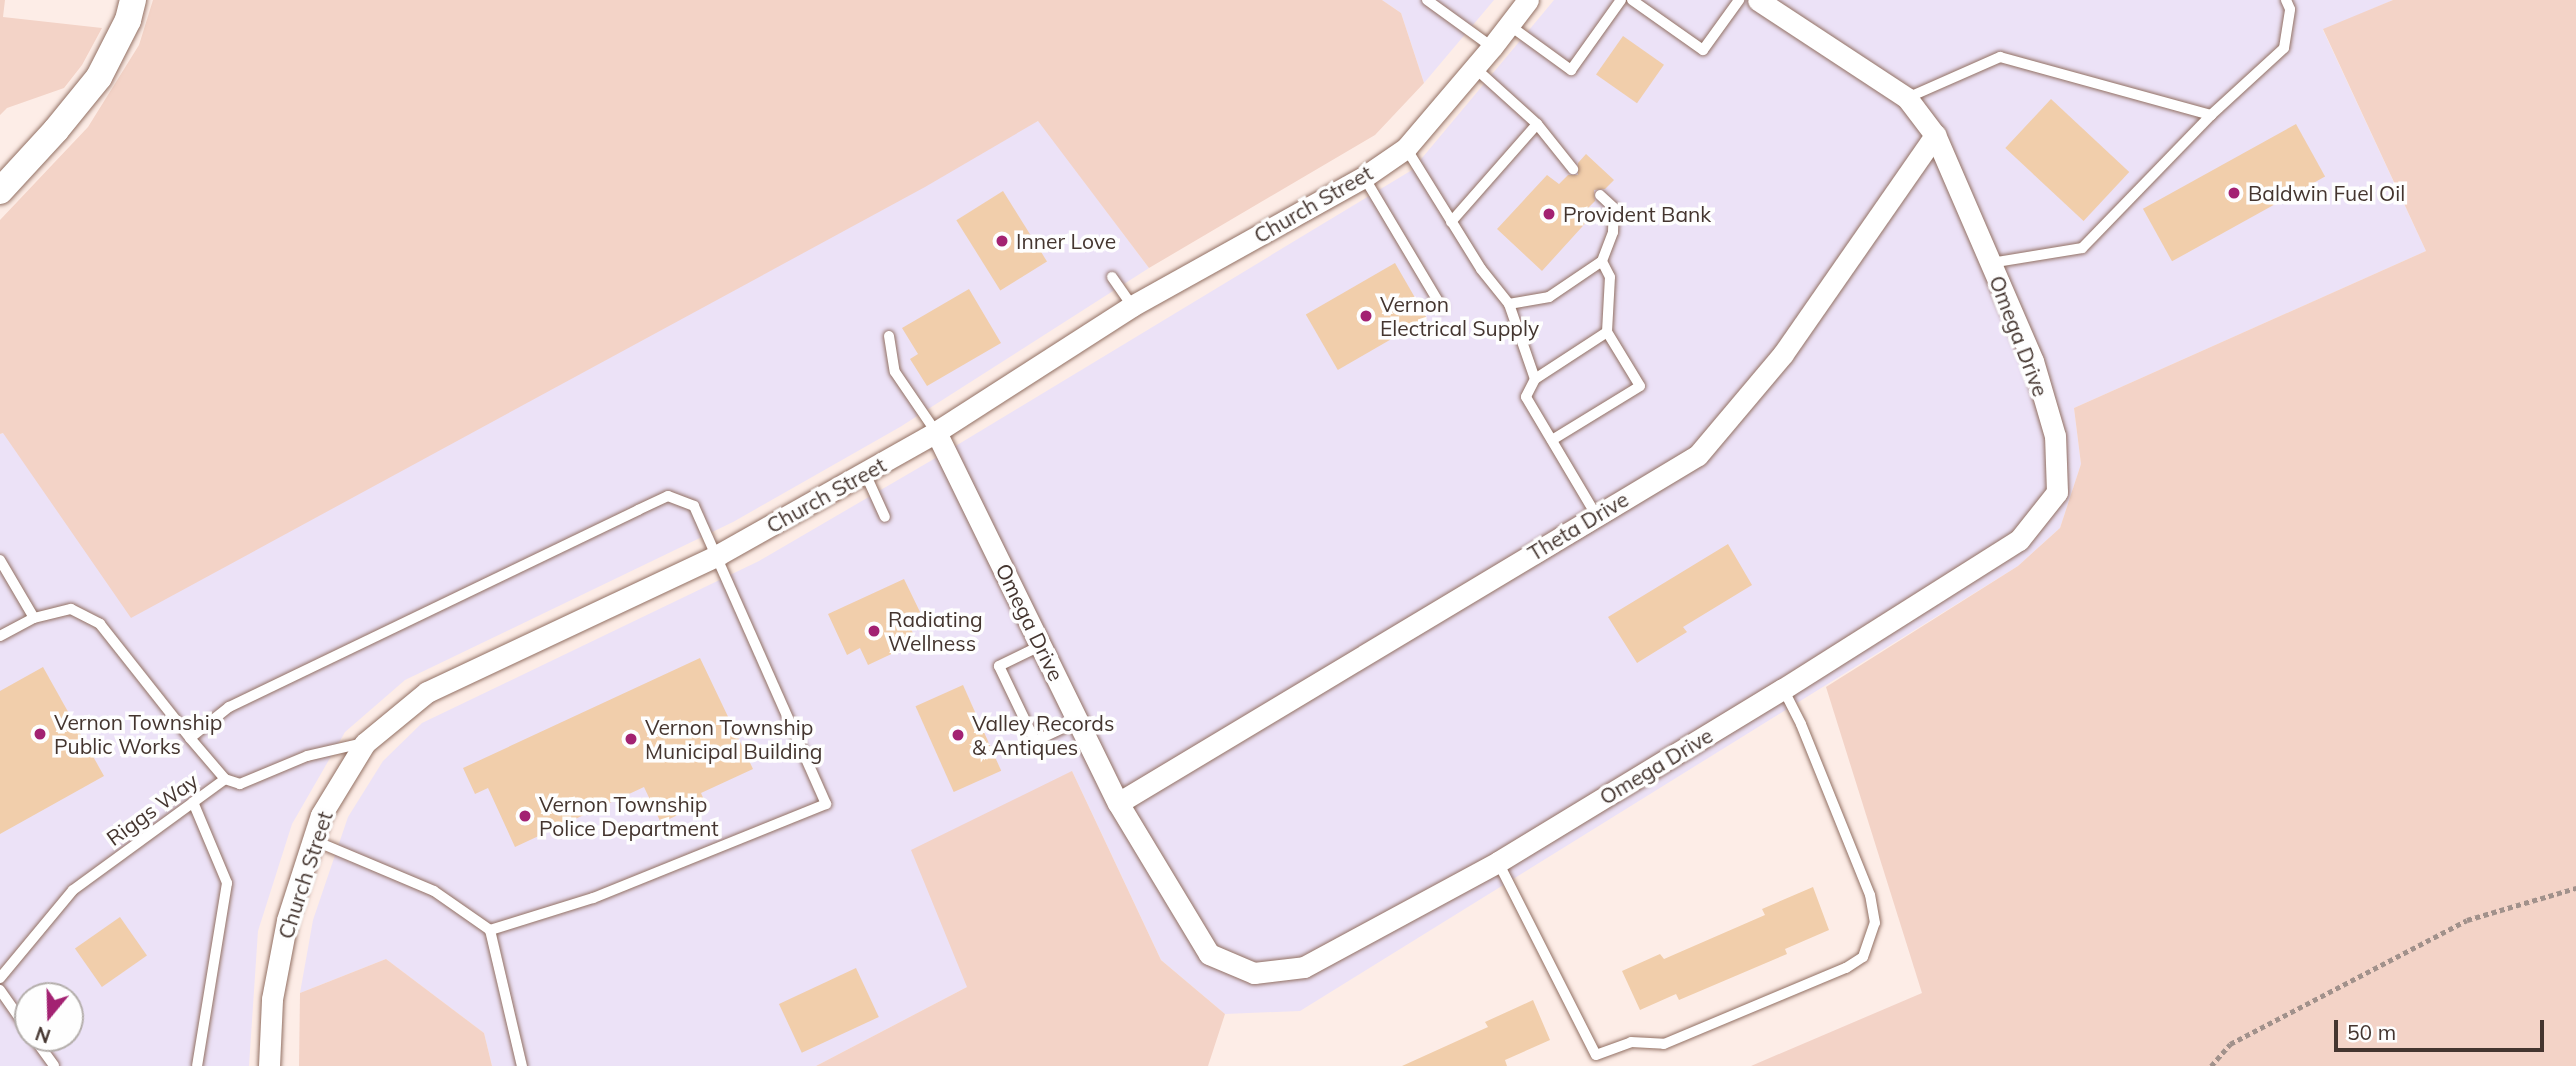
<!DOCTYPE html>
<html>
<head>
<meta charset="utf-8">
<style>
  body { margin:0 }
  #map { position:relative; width:2576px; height:1066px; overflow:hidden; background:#fdede7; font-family:Mulish,sans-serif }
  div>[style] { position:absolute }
  .commercial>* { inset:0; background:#ece2f7 }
  .green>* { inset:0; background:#f3d3c7 }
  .building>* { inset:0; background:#f1ceab; transform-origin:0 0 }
  .path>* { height:4.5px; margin-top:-2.25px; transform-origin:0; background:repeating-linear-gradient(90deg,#a1918b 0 5px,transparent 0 8.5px) }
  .roads { filter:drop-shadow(0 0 2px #927063) drop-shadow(0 0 2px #927063) }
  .service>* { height:10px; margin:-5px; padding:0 5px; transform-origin:5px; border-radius:5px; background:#fff }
  .minor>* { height:21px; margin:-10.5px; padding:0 10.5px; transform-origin:10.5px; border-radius:10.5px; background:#fff }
  .tertiary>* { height:26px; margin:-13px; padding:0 13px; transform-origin:13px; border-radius:13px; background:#fff }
  .dots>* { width:19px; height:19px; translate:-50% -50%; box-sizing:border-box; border:4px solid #fefefe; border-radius:50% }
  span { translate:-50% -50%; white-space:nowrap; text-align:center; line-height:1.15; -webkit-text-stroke:7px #fefefe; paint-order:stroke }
  .poi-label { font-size:21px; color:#44352f }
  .left { translate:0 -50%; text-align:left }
  .street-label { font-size:21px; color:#44352f }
  .north { position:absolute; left:14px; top:982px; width:70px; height:70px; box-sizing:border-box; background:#fefefe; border:2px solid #b4aeab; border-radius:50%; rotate:199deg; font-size:19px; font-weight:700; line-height:28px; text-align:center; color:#44352f }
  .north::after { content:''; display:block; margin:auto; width:24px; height:32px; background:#a32272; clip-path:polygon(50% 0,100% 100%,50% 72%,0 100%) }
  .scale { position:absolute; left:2334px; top:1020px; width:210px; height:32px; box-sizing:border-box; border:4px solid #44352f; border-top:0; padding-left:9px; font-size:21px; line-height:24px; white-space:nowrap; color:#44352f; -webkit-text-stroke:5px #fefefe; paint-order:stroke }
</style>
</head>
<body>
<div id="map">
  <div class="commercial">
    <div style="clip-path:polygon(1382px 0,1494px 0,1424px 83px,1401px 13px)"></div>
    <div style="clip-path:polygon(1554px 0,2393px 0,2323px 30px,2426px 251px,2074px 408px,2081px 464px,2060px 528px,2018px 566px,1300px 1011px,1225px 1014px,1161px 960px,1072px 771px,967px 987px,816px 1066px,492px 1066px,484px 1033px,386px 959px,300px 993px,313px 920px,348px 817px,383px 761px,422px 723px,759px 561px,939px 456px,1412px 170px)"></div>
    <div style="clip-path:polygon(evenodd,1039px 121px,1149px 268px,900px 427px,733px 522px,405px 680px,345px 732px,292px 824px,258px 931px,249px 1066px,0 1066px,0 434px,1039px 121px,28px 996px,70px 996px,70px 1038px,28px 1038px,28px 996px)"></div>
  </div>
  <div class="green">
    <div style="clip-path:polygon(0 0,5px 0,3px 17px,102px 28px,82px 65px,64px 88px,7px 108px,0 115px)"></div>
    <div style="clip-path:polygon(153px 0,1382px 0,1401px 13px,1424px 83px,1375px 135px,1149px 268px,1038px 121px,925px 187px,131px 618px,3px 433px,0 434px,0 220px,88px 127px,139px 45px)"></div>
    <div style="clip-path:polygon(2393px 0,2576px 0,2576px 1066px,1751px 1066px,1922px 993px,1826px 687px,2018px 566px,2060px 528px,2081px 464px,2074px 408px,2426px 251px,2323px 29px)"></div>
    <div style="clip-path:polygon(1072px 771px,1161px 960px,1225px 1014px,1208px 1066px,816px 1066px,967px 987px,911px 850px)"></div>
    <div style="clip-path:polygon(386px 959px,484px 1033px,492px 1066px,299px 1066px,300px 993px)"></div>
  </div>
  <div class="building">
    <div style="left:1623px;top:36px;width:50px;height:47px;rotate:35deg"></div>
    <div style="left:2051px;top:99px;width:107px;height:67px;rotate:43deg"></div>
    <div style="left:2296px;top:124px;width:60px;height:175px;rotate:61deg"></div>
    <div style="clip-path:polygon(1586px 154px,1614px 180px,1605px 189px,1594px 190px,1595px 201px,1585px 211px,1591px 217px,1542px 271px,1497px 229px,1547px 175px,1559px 184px,1568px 175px,1578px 175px,1578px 163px)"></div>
    <div style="left:1003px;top:191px;width:83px;height:55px;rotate:58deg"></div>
    <div style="left:1395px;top:263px;width:64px;height:103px;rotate:60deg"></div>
    <div style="clip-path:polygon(969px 289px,1001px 343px,927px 386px,910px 359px,918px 354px,902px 328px)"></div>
    <div style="clip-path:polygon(1728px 544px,1752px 585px,1683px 627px,1687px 632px,1637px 663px,1608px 617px)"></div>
    <div style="clip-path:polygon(904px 579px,921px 614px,907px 620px,917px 642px,868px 665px,860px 648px,847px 655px,828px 614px)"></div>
    <div style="clip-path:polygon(700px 658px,753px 769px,701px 793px,705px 802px,661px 823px,644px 787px,515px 847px,488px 788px,475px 794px,463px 768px)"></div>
    <div style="clip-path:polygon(43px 667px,104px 776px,0 834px,0 691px)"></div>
    <div style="left:963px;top:685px;width:94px;height:52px;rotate:66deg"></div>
    <div style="clip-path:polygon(1813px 887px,1829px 930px,1785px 949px,1787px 954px,1679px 1000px,1676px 994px,1640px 1010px,1622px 971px,1660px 954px,1664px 959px,1765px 915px,1762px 909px)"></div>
    <div style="left:120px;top:917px;width:47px;height:55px;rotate:55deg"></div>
    <div style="left:856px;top:968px;width:54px;height:85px;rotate:65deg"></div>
    <div style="clip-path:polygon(1533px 1000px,1550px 1040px,1505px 1060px,1507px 1066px,1402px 1066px,1488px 1027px,1485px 1022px)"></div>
  </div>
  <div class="path">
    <div style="left:2211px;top:1066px;width:29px;rotate:-49deg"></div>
    <div style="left:2230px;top:1044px;width:267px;rotate:-27.6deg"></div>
    <div style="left:2467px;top:920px;width:114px;rotate:-16.4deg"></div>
  </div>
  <div class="roads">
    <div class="service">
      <div style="left:1427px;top:0;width:80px;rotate:35.9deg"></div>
      <div style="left:1632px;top:0;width:87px;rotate:35.2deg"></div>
      <div style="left:1703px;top:50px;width:62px;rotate:-54.2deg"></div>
      <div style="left:1509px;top:25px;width:77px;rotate:36deg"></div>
      <div style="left:1571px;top:70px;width:86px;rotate:-54.5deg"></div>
      <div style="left:1475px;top:68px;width:84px;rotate:42.1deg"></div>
      <div style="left:1537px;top:124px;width:58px;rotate:51.3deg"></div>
      <div style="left:1907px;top:98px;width:102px;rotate:-23.8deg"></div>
      <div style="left:2000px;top:57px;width:219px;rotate:15.4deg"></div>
      <div style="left:2211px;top:115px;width:185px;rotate:134.1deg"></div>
      <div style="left:2082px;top:248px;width:93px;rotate:170.7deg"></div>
      <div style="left:2211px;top:115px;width:99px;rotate:-42.5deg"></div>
      <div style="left:2284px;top:48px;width:39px;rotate:-81deg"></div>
      <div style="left:2290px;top:9px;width:10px;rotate:-114deg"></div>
      <div style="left:1406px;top:148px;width:142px;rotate:58.2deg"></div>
      <div style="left:1481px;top:269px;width:45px;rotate:51.3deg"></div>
      <div style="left:1509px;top:304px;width:41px;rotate:-9.9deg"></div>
      <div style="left:1549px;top:297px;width:64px;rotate:-34.2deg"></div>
      <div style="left:1602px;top:261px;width:31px;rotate:-69deg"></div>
      <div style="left:1613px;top:232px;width:24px;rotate:-88deg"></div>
      <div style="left:1614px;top:208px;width:19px;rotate:-137deg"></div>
      <div style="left:1364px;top:177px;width:152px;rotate:59.2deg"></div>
      <div style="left:1451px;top:222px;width:130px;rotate:-48.7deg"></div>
      <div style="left:1112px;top:277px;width:35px;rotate:55deg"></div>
      <div style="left:1509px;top:304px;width:79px;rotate:70.9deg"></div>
      <div style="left:1535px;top:379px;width:20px;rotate:117deg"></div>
      <div style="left:1526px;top:397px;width:137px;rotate:59.3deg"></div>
      <div style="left:889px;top:336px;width:36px;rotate:81deg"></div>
      <div style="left:895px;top:372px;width:73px;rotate:55.7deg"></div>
      <div style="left:1535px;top:379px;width:86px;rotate:-33.1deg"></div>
      <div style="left:1552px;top:440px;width:103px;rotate:-31.5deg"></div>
      <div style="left:1640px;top:386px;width:63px;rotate:-121.4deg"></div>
      <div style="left:1607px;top:332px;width:55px;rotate:-86.9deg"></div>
      <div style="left:1610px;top:277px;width:18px;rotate:-117deg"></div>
      <div style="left:865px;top:473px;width:48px;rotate:65.6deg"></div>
      <div style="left:0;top:560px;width:67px;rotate:59.6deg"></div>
      <div style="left:0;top:636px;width:38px;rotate:-28deg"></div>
      <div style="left:34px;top:618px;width:38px;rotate:-14deg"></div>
      <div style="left:71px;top:609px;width:33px;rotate:27deg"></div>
      <div style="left:100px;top:624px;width:145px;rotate:51.7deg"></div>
      <div style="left:1042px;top:645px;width:48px;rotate:154deg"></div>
      <div style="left:999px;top:666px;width:83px;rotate:64.4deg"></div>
      <div style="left:1035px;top:741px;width:47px;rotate:-24.9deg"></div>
      <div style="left:363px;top:743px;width:57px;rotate:166.9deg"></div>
      <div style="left:307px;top:756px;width:73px;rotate:157.3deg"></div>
      <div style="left:240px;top:784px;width:16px;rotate:-162deg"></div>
      <div style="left:225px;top:779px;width:54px;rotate:-130.5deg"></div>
      <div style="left:190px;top:738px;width:50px;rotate:-38.5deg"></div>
      <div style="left:229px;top:707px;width:454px;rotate:-25.7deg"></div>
      <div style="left:638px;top:510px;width:33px;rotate:-25deg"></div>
      <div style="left:668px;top:496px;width:28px;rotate:21deg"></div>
      <div style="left:694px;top:506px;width:326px;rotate:66.1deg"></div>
      <div style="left:826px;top:804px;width:251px;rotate:158deg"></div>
      <div style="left:593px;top:898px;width:108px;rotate:162.7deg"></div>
      <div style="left:193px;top:802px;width:88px;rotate:67.2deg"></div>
      <div style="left:227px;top:883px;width:185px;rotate:99.3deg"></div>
      <div style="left:313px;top:840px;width:131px;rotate:22.9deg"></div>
      <div style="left:434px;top:891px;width:68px;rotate:34.9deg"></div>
      <div style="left:490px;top:930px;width:140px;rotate:76.8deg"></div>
      <div style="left:1498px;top:862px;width:216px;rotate:63.1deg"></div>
      <div style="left:1596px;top:1055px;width:37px;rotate:-20deg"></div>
      <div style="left:1631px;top:1042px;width:33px;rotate:3deg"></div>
      <div style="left:1664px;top:1044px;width:197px;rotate:-22.7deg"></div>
      <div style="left:1846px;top:968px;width:20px;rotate:-33deg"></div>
      <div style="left:1863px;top:957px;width:36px;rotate:-71deg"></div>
      <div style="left:1875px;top:923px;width:28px;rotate:-100deg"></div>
      <div style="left:1870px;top:895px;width:184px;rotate:-112deg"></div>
      <div style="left:1801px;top:724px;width:39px;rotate:-117deg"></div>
      <div style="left:0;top:978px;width:114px;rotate:-50.3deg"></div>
      <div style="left:73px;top:890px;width:188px;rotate:-36.1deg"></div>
      <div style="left:0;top:990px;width:49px;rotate:55deg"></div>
      <div style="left:34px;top:1038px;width:34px;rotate:54deg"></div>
    </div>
    <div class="minor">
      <div style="left:936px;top:432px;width:413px;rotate:63.9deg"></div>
      <div style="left:1118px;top:803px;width:176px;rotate:58.9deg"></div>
      <div style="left:1209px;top:954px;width:49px;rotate:22.9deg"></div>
      <div style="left:1254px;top:973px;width:50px;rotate:-6.8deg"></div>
      <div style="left:1304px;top:967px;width:221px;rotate:-28.4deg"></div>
      <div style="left:1498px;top:862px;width:333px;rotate:-31.3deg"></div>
      <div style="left:1783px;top:689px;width:279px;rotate:-32.3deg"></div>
      <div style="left:2019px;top:540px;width:61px;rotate:-51.6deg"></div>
      <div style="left:2057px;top:492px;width:56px;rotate:-92deg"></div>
      <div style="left:2055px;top:436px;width:78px;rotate:-106.3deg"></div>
      <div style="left:2033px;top:361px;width:246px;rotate:-113.4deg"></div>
      <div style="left:1935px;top:135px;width:46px;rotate:-127.1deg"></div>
      <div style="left:1907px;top:98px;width:178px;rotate:-146.7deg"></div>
      <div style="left:1118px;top:803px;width:676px;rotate:-30.96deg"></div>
      <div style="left:1698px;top:455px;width:132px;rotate:-49.9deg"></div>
      <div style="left:1783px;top:354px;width:267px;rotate:-55.2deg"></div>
      <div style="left:269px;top:1066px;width:67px;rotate:-87.4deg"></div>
      <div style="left:272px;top:999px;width:80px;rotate:-79.2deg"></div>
      <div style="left:287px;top:920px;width:110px;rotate:-72.1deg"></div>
      <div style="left:321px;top:815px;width:84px;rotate:-58.6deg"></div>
      <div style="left:365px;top:743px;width:80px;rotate:-39.4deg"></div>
      <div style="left:427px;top:692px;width:322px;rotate:-25.2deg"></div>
      <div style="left:718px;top:555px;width:250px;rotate:-29.4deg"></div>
      <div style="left:936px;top:432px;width:233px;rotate:-32.7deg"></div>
      <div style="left:1132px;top:306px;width:265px;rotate:-29.1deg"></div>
      <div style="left:1364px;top:177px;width:51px;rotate:-34.6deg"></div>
      <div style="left:1406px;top:148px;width:133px;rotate:-49.6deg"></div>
      <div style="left:1492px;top:47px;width:59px;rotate:-52.5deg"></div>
    </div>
    <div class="tertiary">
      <div style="left:0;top:191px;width:83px;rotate:-47.4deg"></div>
      <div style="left:56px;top:130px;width:68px;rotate:-50.9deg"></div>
      <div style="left:99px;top:77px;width:64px;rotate:-63deg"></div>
      <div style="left:128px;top:20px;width:21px;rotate:-76deg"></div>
    </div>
  </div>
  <div class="dots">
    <div style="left:2234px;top:193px;background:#a32272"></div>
    <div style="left:1549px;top:214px;background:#a32272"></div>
    <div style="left:1002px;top:241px;background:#a32272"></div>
    <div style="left:1366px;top:316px;background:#a32272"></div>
    <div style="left:874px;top:631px;background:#a32272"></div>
    <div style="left:40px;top:734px;background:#a32272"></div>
    <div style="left:958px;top:735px;background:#a32272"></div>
    <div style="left:631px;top:739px;background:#a32272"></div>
    <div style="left:525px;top:816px;background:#a32272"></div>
  </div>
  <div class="poi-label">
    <span class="left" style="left:2248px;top:193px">Baldwin Fuel Oil</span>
    <span class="left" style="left:1563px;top:214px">Provident Bank</span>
    <span class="left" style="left:1016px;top:241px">Inner Love</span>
    <span class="left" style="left:1380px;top:316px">Vernon<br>Electrical Supply</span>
    <span class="left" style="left:888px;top:631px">Radiating<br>Wellness</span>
    <span class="left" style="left:54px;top:734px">Vernon Township<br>Public Works</span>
    <span class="left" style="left:972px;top:735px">Valley Records<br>&amp; Antiques</span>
    <span class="left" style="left:645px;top:739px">Vernon Township<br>Municipal Building</span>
    <span class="left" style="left:539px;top:816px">Vernon Township<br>Police Department</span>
  </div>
  <div class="street-label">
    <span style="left:1313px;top:204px;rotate:-30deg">Church Street</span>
    <span style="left:2019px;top:336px;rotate:69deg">Omega Drive</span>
    <span style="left:826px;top:495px;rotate:-29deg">Church Street</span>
    <span style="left:1578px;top:526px;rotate:-31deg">Theta Drive</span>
    <span style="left:1030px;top:622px;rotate:64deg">Omega Drive</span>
    <span style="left:1656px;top:766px;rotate:-31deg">Omega Drive</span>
    <span style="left:152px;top:809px;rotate:-36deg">Riggs Way</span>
    <span style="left:305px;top:875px;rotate:-72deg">Church Street</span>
  </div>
  <div class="north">N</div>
  <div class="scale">50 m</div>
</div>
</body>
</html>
